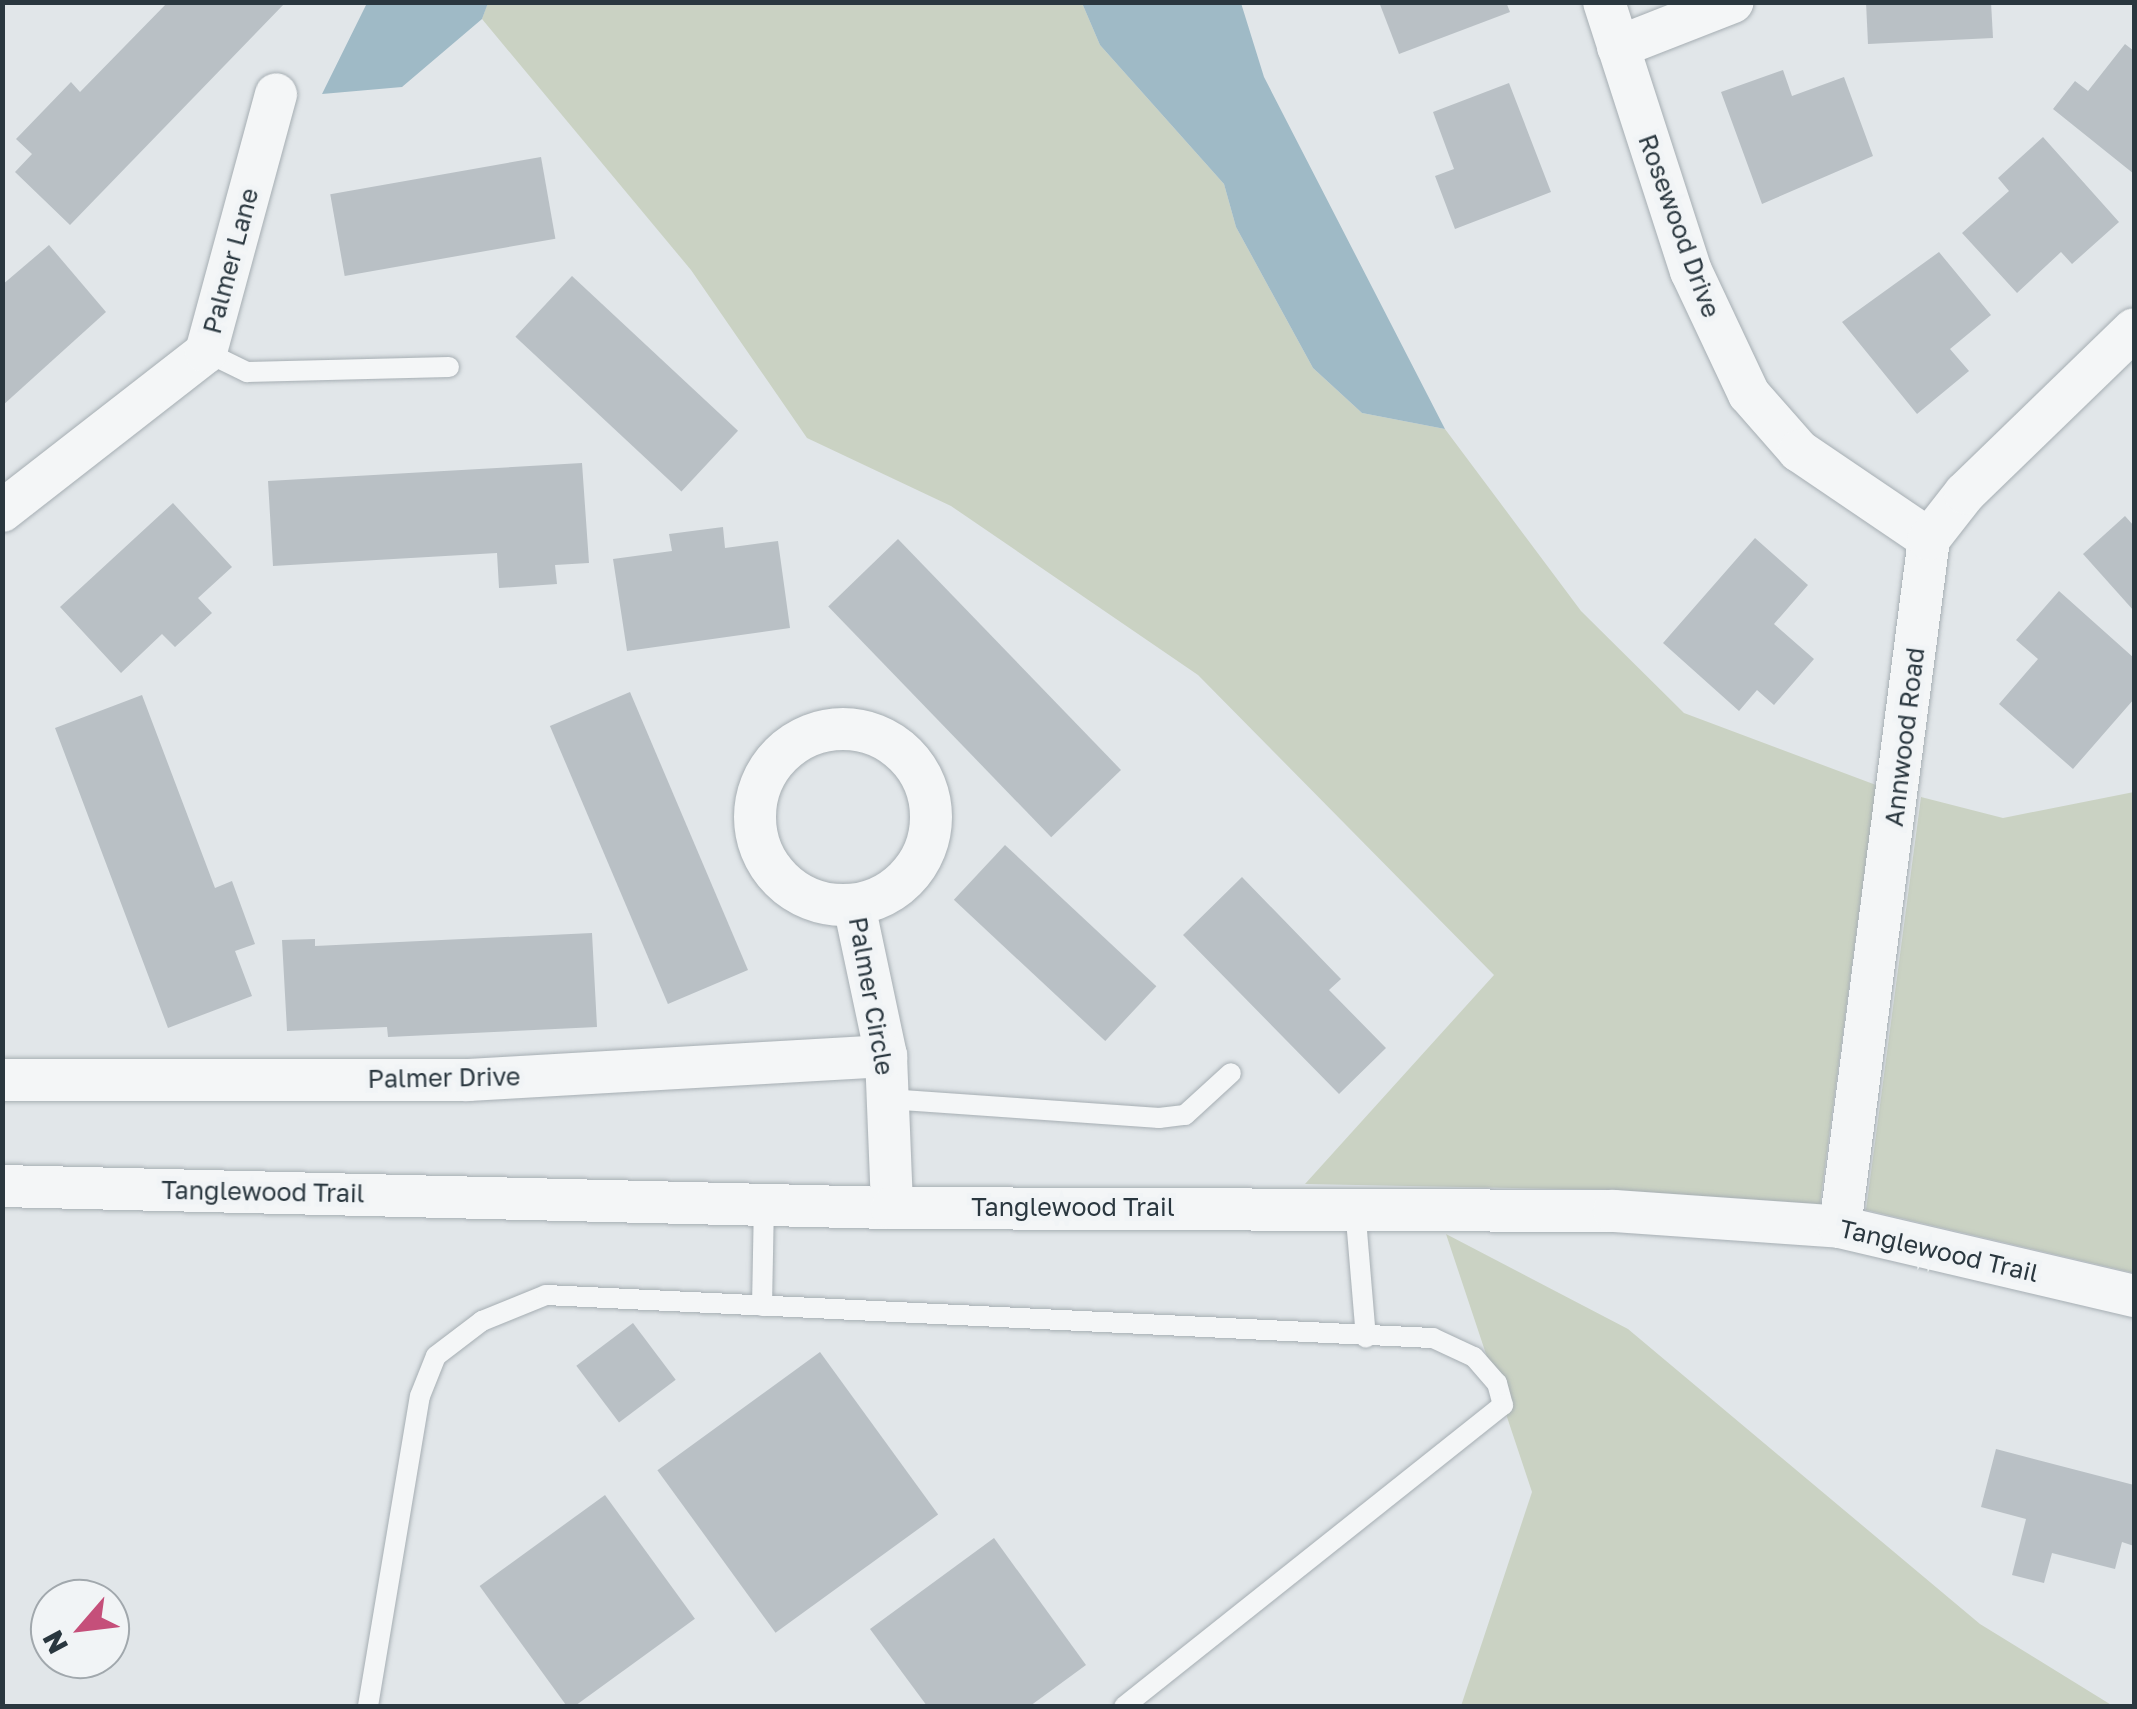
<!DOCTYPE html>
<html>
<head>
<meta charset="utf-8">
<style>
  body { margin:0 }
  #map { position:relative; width:2137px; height:1709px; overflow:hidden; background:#e1e6e9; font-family:"Golos Text",sans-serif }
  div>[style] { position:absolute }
  .green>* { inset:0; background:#cad2c3 }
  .water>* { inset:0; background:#9fbac6 }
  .building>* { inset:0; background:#b9c0c5; transform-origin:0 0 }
  .roads { filter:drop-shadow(0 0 2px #a6aeb3) drop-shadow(0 0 2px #a6aeb3) }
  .service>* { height:20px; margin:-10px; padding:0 10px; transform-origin:10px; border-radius:10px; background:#f4f6f7 }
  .minor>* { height:42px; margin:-21px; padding:0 21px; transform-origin:21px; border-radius:21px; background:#f4f6f7 }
  .minor>.ring { margin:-21px; padding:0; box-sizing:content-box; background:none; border:42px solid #f4f6f7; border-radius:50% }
  span { translate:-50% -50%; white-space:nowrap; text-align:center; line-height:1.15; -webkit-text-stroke:10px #f1f4f6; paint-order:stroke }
  .street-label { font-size:25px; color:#2a373f }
  .frame { position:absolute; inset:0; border:5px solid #2a373f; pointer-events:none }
  .north { position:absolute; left:30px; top:1579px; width:100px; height:100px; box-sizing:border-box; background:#f1f4f6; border:2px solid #a1a8ad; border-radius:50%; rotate:242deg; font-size:28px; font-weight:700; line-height:40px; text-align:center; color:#2a373f }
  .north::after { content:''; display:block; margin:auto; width:35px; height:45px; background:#c54f7a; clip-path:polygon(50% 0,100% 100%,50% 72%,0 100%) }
</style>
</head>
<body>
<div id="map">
  <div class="green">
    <div style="clip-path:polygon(488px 2px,1082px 3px,1100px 45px,1224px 184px,1236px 227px,1313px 368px,1362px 413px,1445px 429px,1581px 611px,1684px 713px,1876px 785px,1820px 1204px,1617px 1190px,1305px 1184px,1494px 975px,1198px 675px,951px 506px,807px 438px,691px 270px,482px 19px)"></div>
    <div style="clip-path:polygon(2134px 792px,2134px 1273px,1866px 1210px,1921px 797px,2003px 818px)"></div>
    <div style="clip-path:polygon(1446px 1234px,1628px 1329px,1980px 1624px,2113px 1706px,1461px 1706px,1532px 1492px)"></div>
  </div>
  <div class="water">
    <div style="clip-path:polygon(367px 3px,367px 2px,488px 3px,482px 19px,402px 87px,322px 94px)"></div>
    <div style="clip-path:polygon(1082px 3px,1241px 3px,1264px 77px,1445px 429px,1362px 413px,1313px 368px,1236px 227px,1224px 184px,1100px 45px)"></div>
  </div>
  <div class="building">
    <div style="clip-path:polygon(168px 2px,286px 2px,70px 225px,15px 172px,32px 154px,16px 139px,71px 82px,80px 92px)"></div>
    <div style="clip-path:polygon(1379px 2px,1506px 2px,1510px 12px,1399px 54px)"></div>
    <div style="clip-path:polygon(1866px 2px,1991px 2px,1993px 38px,1868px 44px)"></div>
    <div style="clip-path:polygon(2125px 44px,2134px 51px,2134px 174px,2053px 109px,2075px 81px,2088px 91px)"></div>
    <div style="clip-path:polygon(1783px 70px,1792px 96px,1844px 77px,1873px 156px,1762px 204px,1721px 92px)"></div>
    <div style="clip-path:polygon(1509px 83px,1551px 192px,1455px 229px,1435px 176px,1454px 169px,1433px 112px)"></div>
    <div style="clip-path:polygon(2043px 137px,2119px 222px,2072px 264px,2061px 252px,2017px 293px,1962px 233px,2009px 191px,1998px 178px)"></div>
    <div style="left:541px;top:157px;width:83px;height:214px;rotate:80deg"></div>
    <div style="clip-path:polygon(49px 245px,106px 312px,2px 406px,2px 285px)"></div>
    <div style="clip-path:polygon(1939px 252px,1991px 315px,1950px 349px,1969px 371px,1917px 414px,1842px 322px)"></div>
    <div style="left:572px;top:276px;width:227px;height:83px;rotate:43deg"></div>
    <div style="clip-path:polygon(582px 463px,589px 563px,555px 565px,557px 584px,499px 588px,497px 553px,273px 566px,268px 481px)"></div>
    <div style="clip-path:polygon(173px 503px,232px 567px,198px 598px,212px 613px,175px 647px,162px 634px,121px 673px,60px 607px)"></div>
    <div style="clip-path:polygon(2125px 516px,2134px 526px,2134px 611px,2083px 554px)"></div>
    <div style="clip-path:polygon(723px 527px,725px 548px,778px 541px,790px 628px,627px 651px,613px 559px,672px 551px,669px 534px)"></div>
    <div style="clip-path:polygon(1755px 538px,1808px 585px,1774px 624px,1814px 659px,1774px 705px,1757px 690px,1739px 711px,1663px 643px)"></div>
    <div style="left:898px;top:539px;width:321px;height:97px;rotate:46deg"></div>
    <div style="clip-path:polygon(2059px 591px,2134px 658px,2134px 699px,2073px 769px,1999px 704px,2038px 659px,2016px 640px)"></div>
    <div style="left:630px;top:692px;width:302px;height:87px;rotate:67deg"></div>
    <div style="clip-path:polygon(142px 695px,215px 888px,232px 881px,255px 944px,235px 951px,252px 996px,168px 1028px,55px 728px)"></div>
    <div style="left:1005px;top:845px;width:207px;height:75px;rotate:43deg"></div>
    <div style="clip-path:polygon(1242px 877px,1341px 979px,1329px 990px,1386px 1048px,1339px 1094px,1183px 935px)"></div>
    <div style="clip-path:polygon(592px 933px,597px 1027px,388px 1037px,387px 1027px,287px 1031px,282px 940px,315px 939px,315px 946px)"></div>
    <div style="left:633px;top:1323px;width:71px;height:71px;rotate:53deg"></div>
    <div style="left:820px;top:1352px;width:201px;height:201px;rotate:54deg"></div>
    <div style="clip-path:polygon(1996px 1449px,2134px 1485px,2134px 1546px,2122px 1542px,2115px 1569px,2052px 1553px,2044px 1583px,2012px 1575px,2026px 1519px,1981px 1507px)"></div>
    <div style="left:605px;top:1495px;width:153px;height:155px;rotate:54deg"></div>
    <div style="clip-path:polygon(994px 1538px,1086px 1665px,1030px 1706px,927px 1706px,870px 1629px)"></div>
  </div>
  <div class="roads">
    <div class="service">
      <div style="left:206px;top:352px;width:46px;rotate:26deg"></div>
      <div style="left:247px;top:372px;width:202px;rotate:-1.4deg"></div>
      <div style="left:888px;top:1099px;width:272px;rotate:4deg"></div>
      <div style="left:1159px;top:1118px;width:26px;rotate:-7deg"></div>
      <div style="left:1185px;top:1115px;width:62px;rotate:-42.4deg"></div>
      <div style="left:1355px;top:1207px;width:131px;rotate:85.2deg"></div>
      <div style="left:762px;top:1306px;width:101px;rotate:-88.9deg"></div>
      <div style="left:368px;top:1706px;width:314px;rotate:-80.5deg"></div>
      <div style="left:420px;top:1396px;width:43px;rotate:-68.2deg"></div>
      <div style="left:436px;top:1356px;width:58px;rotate:-37.3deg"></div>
      <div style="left:482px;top:1321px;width:69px;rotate:-22.1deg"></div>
      <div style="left:546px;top:1295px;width:888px;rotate:2.78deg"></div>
      <div style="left:1433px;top:1338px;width:45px;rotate:24.9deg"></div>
      <div style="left:1474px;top:1357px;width:35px;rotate:49deg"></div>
      <div style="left:1497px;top:1383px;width:23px;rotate:75deg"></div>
      <div style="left:1503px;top:1405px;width:484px;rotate:141.5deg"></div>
    </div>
    <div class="minor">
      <div style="left:1604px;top:2px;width:283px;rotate:72.1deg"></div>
      <div style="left:1691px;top:271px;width:136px;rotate:64.8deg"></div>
      <div style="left:1749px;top:394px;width:76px;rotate:48.7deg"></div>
      <div style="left:1799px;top:451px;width:157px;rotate:34.1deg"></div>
      <div style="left:1618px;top:47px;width:123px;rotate:-21.4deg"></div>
      <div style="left:2px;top:511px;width:259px;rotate:-37.9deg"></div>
      <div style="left:206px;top:352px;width:267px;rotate:-74.8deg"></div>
      <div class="ring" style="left:755px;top:729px;width:134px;height:134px"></div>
      <div style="left:854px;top:905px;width:154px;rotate:78deg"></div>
      <div style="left:886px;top:1056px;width:152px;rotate:87.7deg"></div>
      <div style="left:2px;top:1080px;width:466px"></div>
      <div style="left:468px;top:1080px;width:419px;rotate:-3.3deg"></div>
      <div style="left:2px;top:1186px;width:890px;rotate:1.42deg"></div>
      <div style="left:892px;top:1208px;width:722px;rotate:0.24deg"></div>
      <div style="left:1614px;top:1211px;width:227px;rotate:4deg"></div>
      <div style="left:1840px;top:1227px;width:302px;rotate:13.2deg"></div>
      <div style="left:1840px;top:1227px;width:694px;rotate:-82.63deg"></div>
      <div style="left:1929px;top:539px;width:58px;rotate:-52deg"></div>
      <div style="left:1965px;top:493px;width:235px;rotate:-44.1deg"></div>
    </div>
  </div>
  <div class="street-label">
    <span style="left:1679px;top:226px;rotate:70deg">Rosewood Drive</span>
    <span style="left:231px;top:261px;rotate:-75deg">Palmer Lane</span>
    <span style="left:1905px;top:737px;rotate:-83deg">Annwood Road</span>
    <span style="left:871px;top:996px;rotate:80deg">Palmer Circle</span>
    <span style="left:444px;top:1078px;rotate:-1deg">Palmer Drive</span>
    <span style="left:263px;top:1192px;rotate:1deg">Tanglewood Trail</span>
    <span style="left:1073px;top:1207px">Tanglewood Trail</span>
    <span style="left:1939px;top:1251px;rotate:13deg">Tanglewood Trail</span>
  </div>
  <div class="frame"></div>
  <div class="north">N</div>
</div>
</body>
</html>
